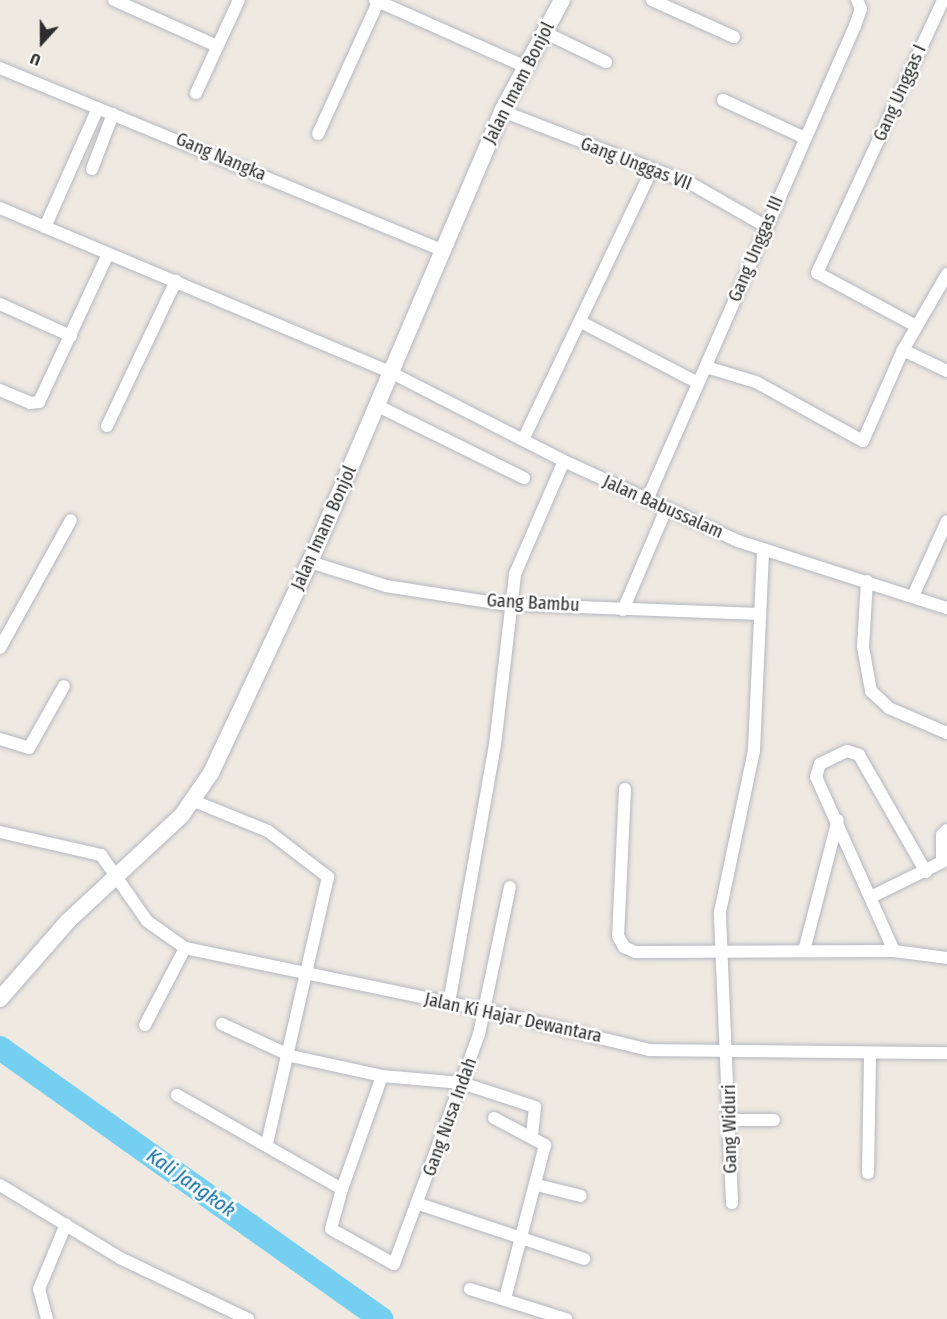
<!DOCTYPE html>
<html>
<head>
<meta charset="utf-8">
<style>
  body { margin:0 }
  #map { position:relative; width:947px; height:1319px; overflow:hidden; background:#efe9e1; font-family:"Fira Sans Condensed",sans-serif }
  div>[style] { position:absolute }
  .river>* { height:24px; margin:-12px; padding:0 12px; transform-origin:12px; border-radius:12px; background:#75cff0 }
  .roads { filter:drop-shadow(0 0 2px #b4b7c1) drop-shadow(0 0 2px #b4b7c1) }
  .street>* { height:12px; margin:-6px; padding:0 6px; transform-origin:6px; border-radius:6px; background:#fff }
  .secondary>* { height:16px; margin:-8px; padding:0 8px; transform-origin:8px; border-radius:8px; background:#fff }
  span { translate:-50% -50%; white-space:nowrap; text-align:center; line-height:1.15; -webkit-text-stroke:5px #fff; paint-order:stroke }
  .street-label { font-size:18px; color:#2e2e2e }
  .water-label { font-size:20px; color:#0d6fa3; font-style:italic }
  .north { position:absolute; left:12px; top:12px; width:60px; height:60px; -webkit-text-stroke:4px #fff; paint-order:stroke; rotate:201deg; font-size:16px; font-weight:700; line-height:24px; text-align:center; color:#2e2e2e }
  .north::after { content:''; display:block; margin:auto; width:21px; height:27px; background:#2e2e2e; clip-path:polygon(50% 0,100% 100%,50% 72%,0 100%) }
</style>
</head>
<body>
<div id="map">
  <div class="river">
    <div style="left:0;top:1048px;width:468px;rotate:35.4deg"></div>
  </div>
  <div class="roads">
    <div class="street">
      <div style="left:114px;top:0;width:113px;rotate:24.1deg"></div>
      <div style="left:375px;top:0;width:163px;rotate:23.9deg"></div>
      <div style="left:652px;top:0;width:90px;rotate:24.3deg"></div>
      <div style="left:544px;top:32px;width:69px;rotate:25.8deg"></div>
      <div style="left:0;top:68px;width:477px;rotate:22.4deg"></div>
      <div style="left:196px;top:93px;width:102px;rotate:-65.2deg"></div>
      <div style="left:723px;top:100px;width:90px;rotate:24.9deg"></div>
      <div style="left:502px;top:111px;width:201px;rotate:21deg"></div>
      <div style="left:690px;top:183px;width:86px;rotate:29.8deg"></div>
      <div style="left:318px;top:134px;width:147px;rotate:-65.5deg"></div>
      <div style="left:92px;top:169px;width:59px;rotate:-69.1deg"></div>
      <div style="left:0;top:208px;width:425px;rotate:22.8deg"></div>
      <div style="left:392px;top:373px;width:193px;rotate:27.1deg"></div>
      <div style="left:564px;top:461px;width:192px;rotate:24.7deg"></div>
      <div style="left:738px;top:541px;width:219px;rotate:17.8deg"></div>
      <div style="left:45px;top:227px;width:130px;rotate:-66deg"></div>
      <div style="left:0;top:304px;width:78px;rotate:24.3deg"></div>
      <div style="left:581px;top:322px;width:132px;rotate:27.5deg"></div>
      <div style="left:916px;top:326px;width:112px;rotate:-151.8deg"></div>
      <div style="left:817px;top:273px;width:301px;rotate:-65.2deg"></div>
      <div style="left:903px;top:350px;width:49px;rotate:25.5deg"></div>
      <div style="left:706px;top:367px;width:52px;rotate:16.7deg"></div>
      <div style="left:756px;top:382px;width:122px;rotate:28.9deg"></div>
      <div style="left:863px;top:441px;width:99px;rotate:-66.3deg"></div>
      <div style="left:903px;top:350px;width:88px;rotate:-59.9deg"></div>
      <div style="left:0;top:390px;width:33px;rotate:23deg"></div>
      <div style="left:30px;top:403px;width:9px;rotate:-6deg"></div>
      <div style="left:39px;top:402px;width:163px;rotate:-65deg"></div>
      <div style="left:378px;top:406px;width:163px;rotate:26.3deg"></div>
      <div style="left:107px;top:426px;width:161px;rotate:-64.6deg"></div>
      <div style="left:523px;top:440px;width:297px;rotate:-64.5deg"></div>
      <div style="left:647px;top:500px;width:518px;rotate:-66.31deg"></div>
      <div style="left:855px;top:26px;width:18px;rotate:-71deg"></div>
      <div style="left:861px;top:9px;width:10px;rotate:-114deg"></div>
      <div style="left:310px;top:562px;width:80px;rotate:17.5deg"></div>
      <div style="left:386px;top:586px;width:116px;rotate:8.9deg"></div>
      <div style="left:501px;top:604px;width:259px;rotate:2.2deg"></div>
      <div style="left:867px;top:581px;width:66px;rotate:93.5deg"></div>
      <div style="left:863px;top:647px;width:45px;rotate:79.7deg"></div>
      <div style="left:871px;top:691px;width:25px;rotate:43deg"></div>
      <div style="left:889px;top:708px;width:63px;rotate:23.3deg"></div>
      <div style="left:913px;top:596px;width:82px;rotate:-65.6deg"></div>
      <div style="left:623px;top:610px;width:110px;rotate:-66.9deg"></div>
      <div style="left:0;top:648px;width:146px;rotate:-61deg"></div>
      <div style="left:0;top:739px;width:30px;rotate:17deg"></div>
      <div style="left:29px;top:748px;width:71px;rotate:-60.6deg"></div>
      <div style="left:625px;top:789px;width:147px;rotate:92.7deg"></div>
      <div style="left:618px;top:936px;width:13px;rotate:61deg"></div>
      <div style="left:624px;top:947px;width:12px;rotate:24deg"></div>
      <div style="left:635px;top:952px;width:259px;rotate:-0.2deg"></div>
      <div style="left:894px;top:951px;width:53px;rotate:7.5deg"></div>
      <div style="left:194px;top:801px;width:80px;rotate:22.1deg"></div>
      <div style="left:268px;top:831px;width:76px;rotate:37.5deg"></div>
      <div style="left:328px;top:877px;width:274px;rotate:102.9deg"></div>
      <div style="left:0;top:832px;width:104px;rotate:12.8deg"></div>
      <div style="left:101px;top:855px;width:80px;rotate:55.1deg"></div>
      <div style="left:147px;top:921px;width:47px;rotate:35.4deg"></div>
      <div style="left:185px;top:948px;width:306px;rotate:11.7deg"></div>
      <div style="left:485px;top:1010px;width:169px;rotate:13.7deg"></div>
      <div style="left:649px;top:1050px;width:298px;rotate:0.6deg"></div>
      <div style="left:873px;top:896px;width:77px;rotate:-26.2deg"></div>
      <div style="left:942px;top:862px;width:27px;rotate:-90deg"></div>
      <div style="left:942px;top:835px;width:7px;rotate:-45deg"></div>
      <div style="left:804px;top:951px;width:135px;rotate:-75.5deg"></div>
      <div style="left:894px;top:951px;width:191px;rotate:-114.1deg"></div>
      <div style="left:816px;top:777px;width:14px;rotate:-73deg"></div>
      <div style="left:820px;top:764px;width:30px;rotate:-26deg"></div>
      <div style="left:847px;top:751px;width:13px;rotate:18deg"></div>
      <div style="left:859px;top:755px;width:135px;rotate:60.2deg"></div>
      <div style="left:449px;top:1003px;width:262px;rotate:-79.9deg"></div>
      <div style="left:495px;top:745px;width:172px;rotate:-83.3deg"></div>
      <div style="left:515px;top:574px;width:123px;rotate:-66.6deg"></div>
      <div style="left:222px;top:1024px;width:76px;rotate:24.9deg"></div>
      <div style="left:291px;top:1056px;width:93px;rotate:12.4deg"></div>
      <div style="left:145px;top:1025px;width:87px;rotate:-62.5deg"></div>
      <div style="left:177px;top:1095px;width:190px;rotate:29.7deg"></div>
      <div style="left:342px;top:1189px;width:120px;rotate:-70.5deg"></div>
      <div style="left:382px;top:1076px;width:80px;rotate:5deg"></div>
      <div style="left:462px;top:1083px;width:77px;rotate:18.2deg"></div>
      <div style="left:535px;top:1107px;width:27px;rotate:96deg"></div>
      <div style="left:494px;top:1118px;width:58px;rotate:27.9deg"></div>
      <div style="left:545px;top:1145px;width:159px;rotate:104.6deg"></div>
      <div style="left:730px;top:1120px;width:44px"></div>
      <div style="left:868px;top:1173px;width:117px;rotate:-89deg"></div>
      <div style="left:0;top:1185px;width:140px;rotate:31.3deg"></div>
      <div style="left:120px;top:1258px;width:142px;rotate:25.5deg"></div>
      <div style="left:537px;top:1185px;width:45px;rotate:14deg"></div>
      <div style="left:342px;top:1189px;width:41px;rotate:105.4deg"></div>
      <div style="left:331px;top:1229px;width:72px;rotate:29.1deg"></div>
      <div style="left:394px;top:1264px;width:245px;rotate:-69.7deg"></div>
      <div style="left:479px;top:1034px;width:150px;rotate:-78.1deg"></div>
      <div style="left:732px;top:1203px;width:291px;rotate:-92.4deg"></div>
      <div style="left:720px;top:912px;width:166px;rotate:-78.1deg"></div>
      <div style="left:754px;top:750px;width:200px;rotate:-87.4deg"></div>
      <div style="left:419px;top:1204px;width:174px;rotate:18.4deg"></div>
      <div style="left:470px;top:1289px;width:101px;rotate:17.4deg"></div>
      <div style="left:47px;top:1319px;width:31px;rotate:-105deg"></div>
      <div style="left:39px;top:1289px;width:70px;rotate:-67.4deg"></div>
    </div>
    <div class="secondary">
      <div style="left:0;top:999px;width:103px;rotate:-48.9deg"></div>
      <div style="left:68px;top:921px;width:156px;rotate:-42.9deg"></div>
      <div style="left:182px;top:815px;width:51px;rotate:-55.4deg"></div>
      <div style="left:211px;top:773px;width:233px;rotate:-64.9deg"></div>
      <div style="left:310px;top:562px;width:490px;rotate:-66.9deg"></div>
      <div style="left:502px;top:111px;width:126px;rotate:-61.6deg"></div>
    </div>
  </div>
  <div class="street-label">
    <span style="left:519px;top:83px;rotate:-63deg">Jalan Imam Bonjol</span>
    <span style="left:900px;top:93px;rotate:-66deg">Gang Unggas I</span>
    <span style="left:221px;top:157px;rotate:23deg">Gang Nangka</span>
    <span style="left:636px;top:164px;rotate:21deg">Gang Unggas VII</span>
    <span style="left:756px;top:249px;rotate:-67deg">Gang Unggas III</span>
    <span style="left:663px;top:507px;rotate:24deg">Jalan Babussalam</span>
    <span style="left:324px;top:528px;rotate:-66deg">Jalan Imam Bonjol</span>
    <span style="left:533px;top:603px;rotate:3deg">Gang Bambu</span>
    <span style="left:513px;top:1018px;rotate:12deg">Jalan Ki Hajar Dewantara</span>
    <span style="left:450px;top:1117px;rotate:-70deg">Gang Nusa Indah</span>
    <span style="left:730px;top:1129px;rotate:-91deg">Gang Widuri</span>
  </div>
  <div class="water-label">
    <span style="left:191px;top:1183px;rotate:35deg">Kali Jangkok</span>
  </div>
  <div class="north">U</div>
</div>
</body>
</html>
